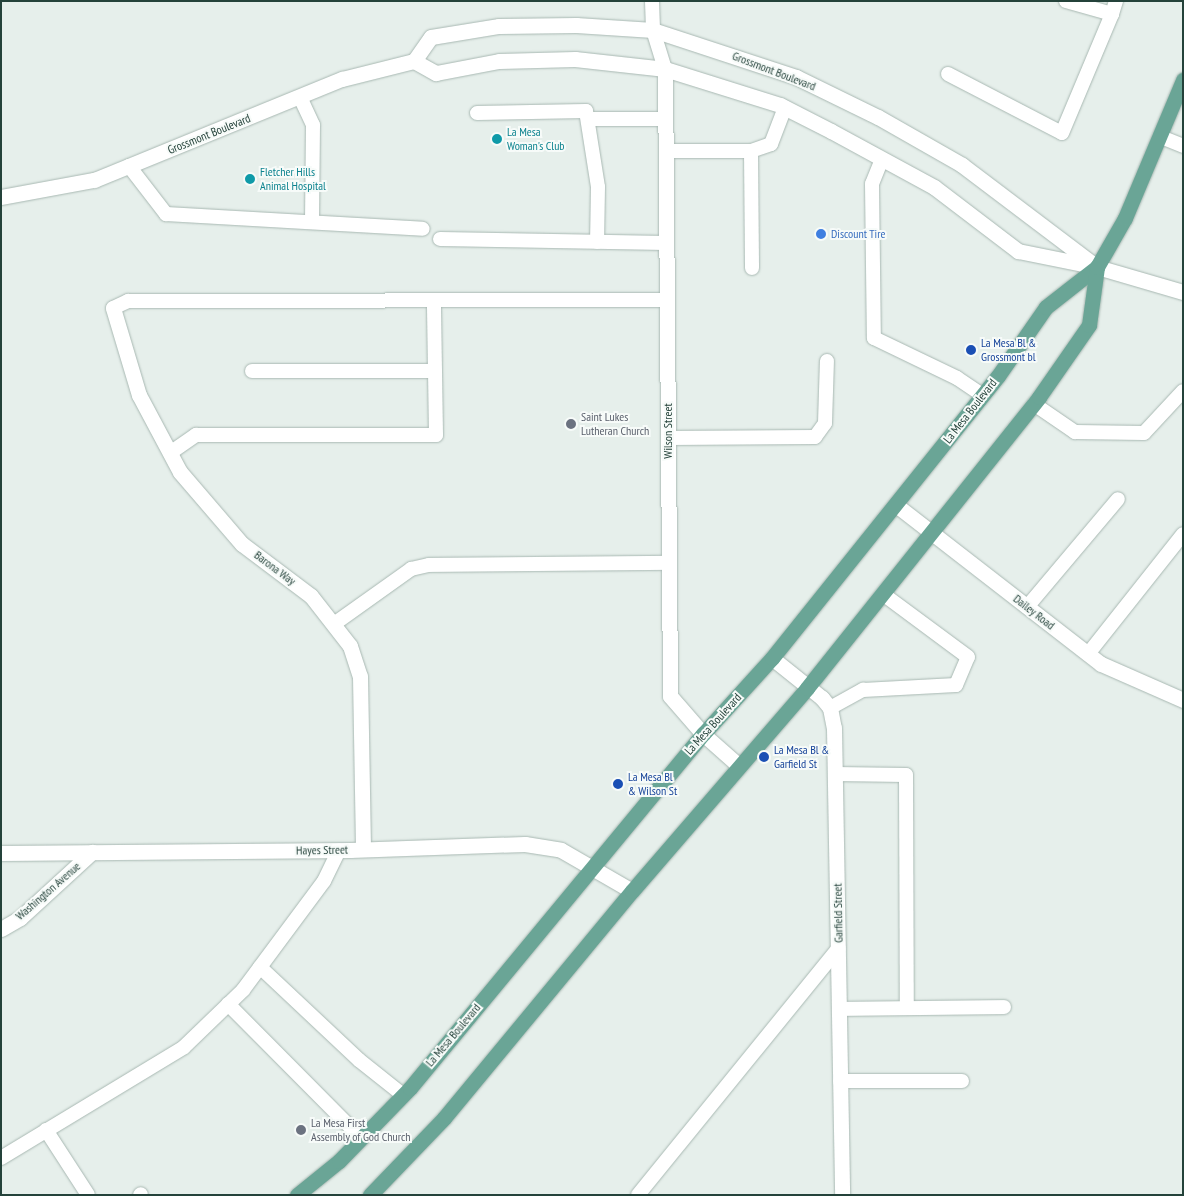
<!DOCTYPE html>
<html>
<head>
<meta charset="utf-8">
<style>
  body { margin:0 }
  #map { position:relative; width:1184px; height:1196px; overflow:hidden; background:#e6efeb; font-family:"PT Sans Narrow",sans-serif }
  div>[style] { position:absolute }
  .roads { filter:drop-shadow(0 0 1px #a8b8b2) drop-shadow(0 0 1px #a8b8b2) }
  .service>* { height:14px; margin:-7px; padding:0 7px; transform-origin:7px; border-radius:7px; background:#fff }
  .minor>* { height:15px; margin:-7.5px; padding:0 7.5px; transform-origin:7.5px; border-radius:7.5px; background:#fff }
  .tertiary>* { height:15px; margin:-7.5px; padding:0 7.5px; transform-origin:7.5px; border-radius:7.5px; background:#fff }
  .secondary>* { height:15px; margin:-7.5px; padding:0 7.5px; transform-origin:7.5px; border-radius:7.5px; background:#fff }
  .primary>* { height:15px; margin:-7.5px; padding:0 7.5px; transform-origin:7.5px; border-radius:7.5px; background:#6aa596 }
  .dots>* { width:14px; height:14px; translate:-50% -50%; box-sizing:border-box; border:2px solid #f7fbf9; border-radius:50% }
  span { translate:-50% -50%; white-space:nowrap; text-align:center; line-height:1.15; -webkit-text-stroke:4px #f7fbf9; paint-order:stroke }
  .street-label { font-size:12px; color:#24423a }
  .culture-label { font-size:12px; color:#0d838f }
  .left { translate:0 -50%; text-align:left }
  .shop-label { font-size:12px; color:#366cbe }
  .transit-label { font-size:12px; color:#164399 }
  .worship-label { font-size:12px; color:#5b616d }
  .frame { position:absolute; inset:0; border:2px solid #24423a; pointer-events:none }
</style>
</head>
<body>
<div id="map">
  <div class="roads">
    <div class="service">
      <div style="left:652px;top:1px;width:29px;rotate:88deg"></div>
      <div style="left:653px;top:30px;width:41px;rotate:72.9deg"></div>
      <div style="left:1066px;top:1px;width:48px;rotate:15.8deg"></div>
      <div style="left:1112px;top:14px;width:14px;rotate:-73deg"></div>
      <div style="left:948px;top:74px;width:128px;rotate:27.4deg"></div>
      <div style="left:1062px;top:133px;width:129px;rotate:-67.2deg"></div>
      <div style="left:300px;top:97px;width:31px;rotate:65deg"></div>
      <div style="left:313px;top:125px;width:97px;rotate:90.6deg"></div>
      <div style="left:477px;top:113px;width:109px;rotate:-1.1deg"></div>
      <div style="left:586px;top:111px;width:77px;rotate:81deg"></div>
      <div style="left:598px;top:187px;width:55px;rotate:91deg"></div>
      <div style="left:588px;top:119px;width:77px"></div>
      <div style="left:1161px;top:137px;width:24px;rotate:22deg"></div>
      <div style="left:666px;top:151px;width:85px"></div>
      <div style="left:751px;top:151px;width:21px;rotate:-19deg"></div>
      <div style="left:771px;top:144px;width:39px;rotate:-69deg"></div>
      <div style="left:751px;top:151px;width:117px;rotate:89.5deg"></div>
      <div style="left:882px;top:159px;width:27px;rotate:112deg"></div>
      <div style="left:872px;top:184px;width:154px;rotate:89.3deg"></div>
      <div style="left:874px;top:338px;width:92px;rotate:25.7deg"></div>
      <div style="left:957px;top:378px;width:30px;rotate:34deg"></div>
      <div style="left:129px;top:166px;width:61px;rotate:52.4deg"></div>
      <div style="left:166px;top:214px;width:257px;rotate:3.3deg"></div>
      <div style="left:440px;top:239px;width:226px;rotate:1deg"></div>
      <div style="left:113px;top:308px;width:17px;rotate:-25deg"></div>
      <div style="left:128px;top:301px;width:539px;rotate:-0.11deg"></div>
      <div style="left:252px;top:371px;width:183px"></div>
      <div style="left:1034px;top:404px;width:50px;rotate:34.3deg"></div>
      <div style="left:1075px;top:432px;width:69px;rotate:0.8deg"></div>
      <div style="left:1144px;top:433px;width:57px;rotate:-47.1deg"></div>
      <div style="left:668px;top:438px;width:147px;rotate:-0.4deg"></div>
      <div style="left:815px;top:437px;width:17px;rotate:-54deg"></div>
      <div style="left:825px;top:423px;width:62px;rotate:-88.2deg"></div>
      <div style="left:170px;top:453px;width:32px;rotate:-35deg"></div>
      <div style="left:196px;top:435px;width:240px"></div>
      <div style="left:436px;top:435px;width:134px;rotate:-90.9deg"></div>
      <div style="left:1027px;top:607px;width:141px;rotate:-49.9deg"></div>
      <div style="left:334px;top:624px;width:95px;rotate:-35.5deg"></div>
      <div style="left:411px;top:569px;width:18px;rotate:-13deg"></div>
      <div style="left:429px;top:565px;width:240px;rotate:-0.5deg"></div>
      <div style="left:1088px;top:654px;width:153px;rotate:-51.6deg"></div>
      <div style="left:830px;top:708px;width:38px;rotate:-29deg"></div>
      <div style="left:863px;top:690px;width:93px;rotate:-3.1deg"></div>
      <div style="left:956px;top:685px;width:30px;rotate:-67deg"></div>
      <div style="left:968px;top:657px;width:106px;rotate:-143.5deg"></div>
      <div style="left:835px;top:774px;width:71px;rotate:0.8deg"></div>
      <div style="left:906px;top:775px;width:233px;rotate:89.8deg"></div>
      <div style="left:260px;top:967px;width:136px;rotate:43.2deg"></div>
      <div style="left:359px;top:1060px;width:56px;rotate:38.5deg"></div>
      <div style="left:228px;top:1004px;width:189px;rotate:45.2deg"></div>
      <div style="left:840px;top:1009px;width:164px;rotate:-0.7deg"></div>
      <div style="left:840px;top:1081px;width:122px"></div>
      <div style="left:46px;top:1130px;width:77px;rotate:57.1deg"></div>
      <div style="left:1px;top:1158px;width:214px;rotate:-31.2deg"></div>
      <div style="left:184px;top:1047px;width:82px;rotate:-44deg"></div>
      <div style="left:243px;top:990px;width:136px;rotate:-53.4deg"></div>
      <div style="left:324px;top:881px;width:34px;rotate:-64deg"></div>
      <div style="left:140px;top:1195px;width:1px;rotate:-45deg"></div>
      <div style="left:638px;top:1195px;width:318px;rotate:-50.9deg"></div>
    </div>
    <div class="minor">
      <div style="left:665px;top:69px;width:627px;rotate:89.54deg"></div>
      <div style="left:670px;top:696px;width:50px;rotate:49deg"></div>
      <div style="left:703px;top:734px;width:47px;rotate:41.5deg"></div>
      <div style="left:113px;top:308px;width:91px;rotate:73.4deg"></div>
      <div style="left:139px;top:395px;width:87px;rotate:62deg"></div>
      <div style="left:180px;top:472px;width:95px;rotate:49.3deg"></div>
      <div style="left:242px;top:544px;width:86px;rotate:37deg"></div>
      <div style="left:311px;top:596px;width:63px;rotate:52deg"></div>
      <div style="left:350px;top:646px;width:32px;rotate:72deg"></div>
      <div style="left:360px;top:676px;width:173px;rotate:89deg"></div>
      <div style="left:896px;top:505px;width:259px;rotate:37.8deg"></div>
      <div style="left:1101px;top:664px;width:90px;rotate:23.7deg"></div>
      <div style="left:1px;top:853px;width:349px;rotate:-0.5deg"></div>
      <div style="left:350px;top:850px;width:175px;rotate:-2deg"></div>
      <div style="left:525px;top:844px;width:36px;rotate:9deg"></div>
      <div style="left:561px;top:850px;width:82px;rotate:30deg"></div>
      <div style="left:1px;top:929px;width:22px;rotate:-30deg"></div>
      <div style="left:20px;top:918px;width:98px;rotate:-42.5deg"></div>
    </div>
    <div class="tertiary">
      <div style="left:772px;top:658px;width:64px;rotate:38.7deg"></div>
      <div style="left:822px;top:698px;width:13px;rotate:51deg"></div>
      <div style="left:830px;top:708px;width:20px;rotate:79deg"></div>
      <div style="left:834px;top:728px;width:467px;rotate:89deg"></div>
    </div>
    <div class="secondary">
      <div style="left:414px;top:61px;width:25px;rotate:29deg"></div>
      <div style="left:436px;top:73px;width:64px;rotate:-10.8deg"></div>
      <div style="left:499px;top:61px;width:76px;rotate:-1.5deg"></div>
      <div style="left:575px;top:59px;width:91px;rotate:6.3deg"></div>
      <div style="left:665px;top:69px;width:121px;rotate:17.4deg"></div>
      <div style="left:780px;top:105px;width:57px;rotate:27deg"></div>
      <div style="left:831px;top:131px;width:117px;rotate:28.5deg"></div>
      <div style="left:934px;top:187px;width:106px;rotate:37.3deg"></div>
      <div style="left:1018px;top:251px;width:81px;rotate:11.4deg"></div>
      <div style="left:1097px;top:267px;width:90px;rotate:16.2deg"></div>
      <div style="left:1px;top:197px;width:95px;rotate:-10.4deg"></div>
      <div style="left:94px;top:180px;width:268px;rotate:-22.2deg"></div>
      <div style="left:342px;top:79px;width:74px;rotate:-14deg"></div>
      <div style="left:414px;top:61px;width:29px;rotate:-55deg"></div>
      <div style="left:431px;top:37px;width:69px;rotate:-9.2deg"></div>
      <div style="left:499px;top:26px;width:77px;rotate:-0.7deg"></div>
      <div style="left:576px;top:25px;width:77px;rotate:3.7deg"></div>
      <div style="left:653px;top:30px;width:151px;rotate:18.2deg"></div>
      <div style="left:796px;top:77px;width:91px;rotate:26deg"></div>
      <div style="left:878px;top:117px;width:97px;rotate:29.7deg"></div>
      <div style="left:962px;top:165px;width:169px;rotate:37.1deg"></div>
    </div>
    <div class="primary">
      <div style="left:297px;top:1195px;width:54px;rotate:-39deg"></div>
      <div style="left:339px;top:1161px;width:102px;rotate:-45.8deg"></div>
      <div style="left:410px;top:1088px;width:460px;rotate:-50.4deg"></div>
      <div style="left:703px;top:734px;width:103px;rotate:-47.8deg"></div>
      <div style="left:772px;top:658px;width:361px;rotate:-51.3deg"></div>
      <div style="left:998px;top:376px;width:84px;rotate:-55.2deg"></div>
      <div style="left:1046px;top:307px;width:65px;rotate:-38.1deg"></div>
      <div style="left:370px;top:1195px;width:107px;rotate:-46.1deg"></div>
      <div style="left:444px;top:1118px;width:295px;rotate:-50.4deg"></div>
      <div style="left:632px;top:891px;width:268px;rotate:-49.2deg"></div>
      <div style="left:807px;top:688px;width:372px;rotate:-51.4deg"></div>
      <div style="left:1039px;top:397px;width:88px;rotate:-55.2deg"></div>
      <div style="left:1089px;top:325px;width:59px;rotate:-82.1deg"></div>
      <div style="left:1097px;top:267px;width:56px;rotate:-60.3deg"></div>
      <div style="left:1125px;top:218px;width:150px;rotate:-67.2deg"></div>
    </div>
  </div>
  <div class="dots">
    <div style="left:497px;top:139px;background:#0f9aa8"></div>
    <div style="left:250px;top:179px;background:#0f9aa8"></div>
    <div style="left:821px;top:234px;background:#3f7fe0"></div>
    <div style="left:971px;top:350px;background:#1a4fb4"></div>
    <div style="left:571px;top:424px;background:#6b7280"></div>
    <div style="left:764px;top:757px;background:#1a4fb4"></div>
    <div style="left:618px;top:784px;background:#1a4fb4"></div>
    <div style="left:301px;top:1130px;background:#6b7280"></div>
  </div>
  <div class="street-label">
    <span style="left:774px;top:71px;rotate:21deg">Grossmont Boulevard</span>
    <span style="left:209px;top:134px;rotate:-22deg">Grossmont Boulevard</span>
    <span style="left:970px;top:411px;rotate:-52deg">La Mesa Boulevard</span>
    <span style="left:668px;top:431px;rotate:-90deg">Wilson Street</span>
    <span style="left:275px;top:568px;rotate:37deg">Barona Way</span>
    <span style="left:1034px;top:612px;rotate:38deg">Dailey Road</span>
    <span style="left:713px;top:724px;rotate:-48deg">La Mesa Boulevard</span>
    <span style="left:322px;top:850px;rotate:-1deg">Hayes Street</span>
    <span style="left:48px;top:891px;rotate:-41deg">Washington Avenue</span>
    <span style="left:838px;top:913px;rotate:-91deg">Garfield Street</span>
    <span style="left:453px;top:1035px;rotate:-50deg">La Mesa Boulevard</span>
  </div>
  <div class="culture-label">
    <span class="left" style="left:507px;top:139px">La Mesa<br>Woman's Club</span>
    <span class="left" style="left:260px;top:179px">Fletcher Hills<br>Animal Hospital</span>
  </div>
  <div class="shop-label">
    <span class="left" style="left:831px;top:234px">Discount Tire</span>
  </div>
  <div class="transit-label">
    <span class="left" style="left:981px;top:350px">La Mesa Bl &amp;<br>Grossmont bl</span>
    <span class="left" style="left:774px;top:757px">La Mesa Bl &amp;<br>Garfield St</span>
    <span class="left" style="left:628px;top:784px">La Mesa Bl<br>&amp; Wilson St</span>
  </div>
  <div class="worship-label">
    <span class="left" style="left:581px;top:424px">Saint Lukes<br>Lutheran Church</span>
    <span class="left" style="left:311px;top:1130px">La Mesa First<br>Assembly of God Church</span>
  </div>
  <div class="frame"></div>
</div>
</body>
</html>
